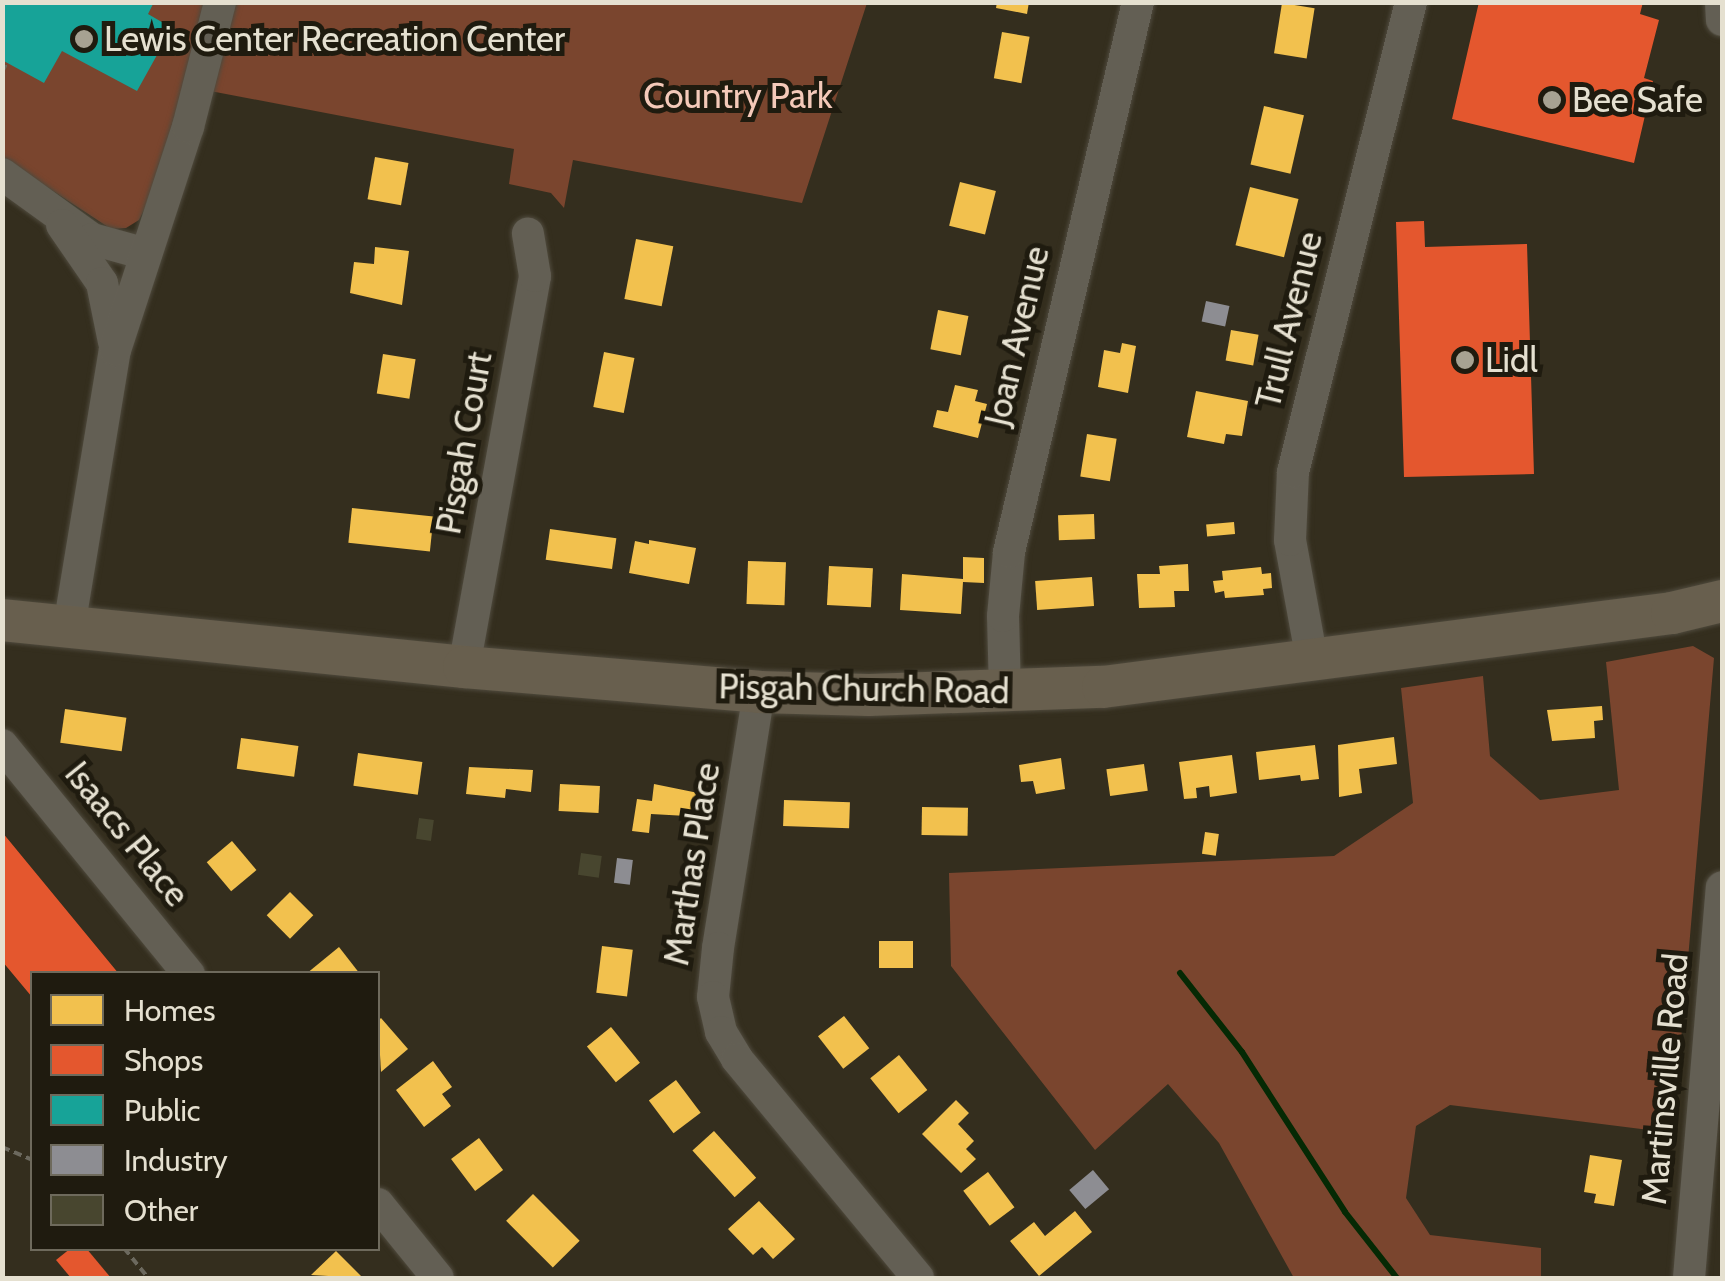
<!DOCTYPE html>
<html>
<head>
<meta charset="utf-8">
<style>
  body { margin:0 }
  #map { position:relative; width:1725px; height:1281px; overflow:hidden; background:#342e1e; font-family:Cabin,sans-serif }
  div>[style] { position:absolute }
  .green>* { inset:0; background:#7a452e }
  .homes>* { inset:0; background:#f2c14e; transform-origin:0 0 }
  .shops>* { inset:0; background:#e4572e }
  .public>* { inset:0; background:#17a398 }
  .industry>* { inset:0; background:#8d8d92; transform-origin:0 0 }
  .stream>* { height:6px; margin:-3px; padding:0 3px; transform-origin:3px; border-radius:3px; background:#052904 }
  .building>* { inset:0; background:#48462f; transform-origin:0 0 }
  .path>* { height:4px; margin-top:-2px; transform-origin:0; background:repeating-linear-gradient(90deg,#6c695e 0 8px,transparent 0 13px) }
  .roads { filter:drop-shadow(0 0 2px #4f4a3d) drop-shadow(0 0 2px #4f4a3d) }
  .minor>* { height:32px; margin:-16px; padding:0 16px; transform-origin:16px; border-radius:16px; background:#635f54 }
  .major>* { height:42px; margin:-21px; padding:0 21px; transform-origin:21px; border-radius:21px; background:#685f4e }
  .dots>* { width:28px; height:28px; translate:-50% -50%; box-sizing:border-box; border:5px solid #1f1b0f; border-radius:50% }
  span { translate:-50% -50%; white-space:nowrap; text-align:center; line-height:1.15; -webkit-text-stroke:10px #1f1b0f; paint-order:stroke }
  .poi-label { font-size:35px; color:#e5e0d0 }
  .left { translate:0 -50%; text-align:left }
  .park-label { font-size:35px; color:#f4c9b9 }
  .street-label { font-size:35px; color:#e5e0d0 }
  .frame { position:absolute; inset:0; border:5px solid #e5e0d0; pointer-events:none }
  .legend { position:absolute; left:30px; top:971px; width:350px; height:280px; box-sizing:border-box; background:#1f1b0f; border:2px solid #6e6a5c; margin:0; padding:12px 18px; list-style:none; font-size:30px; color:#e5e0d0 }
  .legend li { display:flex; align-items:center; gap:20px; height:50px }
  .legend b { width:50px; border:2px solid #6e6a5c }
</style>
</head>
<body>
<div id="map">
  <div class="green">
    <div style="clip-path:polygon(2px 3px,867px 3px,802px 203px,573px 160px,564px 208px,551px 193px,509px 184px,514px 149px,184px 86px,151px 196px,139px 220px,126px 228px,111px 229px,3px 158px)"></div>
    <div style="clip-path:polygon(1693px 646px,1714px 658px,1673px 1133px,1450px 1105px,1416px 1126px,1406px 1198px,1430px 1235px,1541px 1248px,1541px 1278px,1294px 1278px,1219px 1143px,1168px 1084px,1095px 1150px,951px 966px,949px 873px,1334px 856px,1413px 803px,1401px 688px,1483px 676px,1490px 756px,1540px 800px,1619px 790px,1606px 662px)"></div>
  </div>
  <div class="homes">
    <div style="clip-path:polygon(997px 2px,1029px 2px,1027px 14px,996px 8px)"></div>
    <div style="left:1282px;top:3px;width:33px;height:51px;rotate:9deg"></div>
    <div style="left:1002px;top:32px;width:28px;height:47px;rotate:10deg"></div>
    <div style="left:1264px;top:106px;width:41px;height:60px;rotate:13deg"></div>
    <div style="left:375px;top:157px;width:34px;height:43px;rotate:10deg"></div>
    <div style="left:960px;top:182px;width:37px;height:45px;rotate:14deg"></div>
    <div style="left:1250px;top:187px;width:50px;height:60px;rotate:14deg"></div>
    <div style="left:636px;top:239px;width:38px;height:61px;rotate:11deg"></div>
    <div style="clip-path:polygon(375px 247px,409px 251px,402px 305px,350px 293px,354px 262px,374px 264px)"></div>
    <div style="left:938px;top:310px;width:31px;height:40px;rotate:11deg"></div>
    <div style="left:1231px;top:330px;width:28px;height:31px;rotate:10deg"></div>
    <div style="clip-path:polygon(1122px 343px,1136px 346px,1128px 393px,1098px 387px,1104px 350px,1120px 353px)"></div>
    <div style="left:604px;top:352px;width:31px;height:56px;rotate:11deg"></div>
    <div style="left:383px;top:354px;width:33px;height:40px;rotate:9deg"></div>
    <div style="clip-path:polygon(955px 385px,978px 390px,975px 401px,987px 404px,978px 438px,933px 427px,937px 410px,948px 412px)"></div>
    <div style="clip-path:polygon(1196px 391px,1248px 401px,1242px 436px,1226px 434px,1224px 444px,1187px 437px)"></div>
    <div style="left:1087px;top:434px;width:30px;height:43px;rotate:9deg"></div>
    <div style="left:352px;top:508px;width:82px;height:35px;rotate:6deg"></div>
    <div style="left:1094px;top:514px;width:25px;height:36px;rotate:88deg"></div>
    <div style="left:1234px;top:522px;width:12px;height:28px;rotate:85deg"></div>
    <div style="left:550px;top:529px;width:67px;height:31px;rotate:8deg"></div>
    <div style="clip-path:polygon(649px 540px,696px 548px,689px 584px,629px 573px,635px 541px,649px 544px)"></div>
    <div style="clip-path:polygon(963px 557px,984px 558px,984px 583px,963px 582px,961px 614px,900px 610px,902px 574px,963px 579px)"></div>
    <div style="left:748px;top:561px;width:38px;height:43px;rotate:2deg"></div>
    <div style="clip-path:polygon(1188px 564px,1189px 591px,1174px 591px,1175px 607px,1139px 608px,1137px 574px,1160px 574px,1159px 566px)"></div>
    <div style="left:829px;top:566px;width:44px;height:39px;rotate:3deg"></div>
    <div style="clip-path:polygon(1261px 567px,1262px 574px,1271px 573px,1272px 588px,1263px 589px,1264px 595px,1225px 598px,1224px 591px,1215px 593px,1213px 581px,1223px 580px,1222px 571px)"></div>
    <div style="left:1092px;top:577px;width:29px;height:57px;rotate:86deg"></div>
    <div style="clip-path:polygon(1602px 706px,1603px 720px,1594px 721px,1595px 738px,1552px 741px,1547px 710px)"></div>
    <div style="left:65px;top:709px;width:62px;height:34px;rotate:8deg"></div>
    <div style="clip-path:polygon(1394px 737px,1397px 764px,1359px 769px,1362px 793px,1339px 797px,1338px 745px)"></div>
    <div style="left:241px;top:738px;width:58px;height:31px;rotate:8deg"></div>
    <div style="clip-path:polygon(1315px 745px,1319px 779px,1301px 781px,1300px 775px,1259px 780px,1256px 752px)"></div>
    <div style="left:358px;top:753px;width:65px;height:33px;rotate:8deg"></div>
    <div style="clip-path:polygon(1232px 755px,1237px 793px,1210px 797px,1209px 786px,1196px 788px,1197px 798px,1184px 799px,1179px 762px)"></div>
    <div style="clip-path:polygon(1061px 758px,1065px 789px,1036px 794px,1033px 781px,1021px 782px,1019px 765px)"></div>
    <div style="left:1144px;top:764px;width:27px;height:38px;rotate:82deg"></div>
    <div style="clip-path:polygon(469px 767px,533px 770px,531px 792px,506px 789px,505px 798px,466px 794px)"></div>
    <div style="left:560px;top:784px;width:40px;height:27px;rotate:3deg"></div>
    <div style="clip-path:polygon(654px 784px,708px 795px,705px 817px,651px 814px,649px 833px,632px 831px,637px 799px,652px 801px)"></div>
    <div style="left:784px;top:800px;width:66px;height:26px;rotate:2deg"></div>
    <div style="left:922px;top:807px;width:46px;height:28px;rotate:1deg"></div>
    <div style="left:1205px;top:832px;width:14px;height:22px;rotate:8deg"></div>
    <div style="left:232px;top:841px;width:38px;height:33px;rotate:50deg"></div>
    <div style="left:290px;top:892px;width:33px;height:33px;rotate:45deg"></div>
    <div style="left:913px;top:941px;width:27px;height:34px;rotate:90deg"></div>
    <div style="left:602px;top:946px;width:31px;height:47px;rotate:7deg"></div>
    <div style="clip-path:polygon(339px 947px,360px 974px,306px 974px)"></div>
    <div style="left:844px;top:1016px;width:41px;height:33px;rotate:52deg"></div>
    <div style="clip-path:polygon(381px 1018px,408px 1049px,381px 1072px,378px 1021px)"></div>
    <div style="left:611px;top:1027px;width:46px;height:31px;rotate:51deg"></div>
    <div style="left:899px;top:1055px;width:45px;height:37px;rotate:51deg"></div>
    <div style="clip-path:polygon(433px 1061px,452px 1087px,442px 1094px,451px 1106px,424px 1127px,396px 1090px)"></div>
    <div style="left:676px;top:1080px;width:41px;height:34px;rotate:53deg"></div>
    <div style="clip-path:polygon(956px 1100px,969px 1113px,958px 1124px,974px 1141px,966px 1149px,976px 1159px,961px 1173px,922px 1134px)"></div>
    <div style="left:714px;top:1131px;width:63px;height:29px;rotate:48deg"></div>
    <div style="left:479px;top:1138px;width:40px;height:35px;rotate:53deg"></div>
    <div style="clip-path:polygon(1590px 1155px,1622px 1160px,1614px 1206px,1594px 1203px,1596px 1194px,1584px 1192px)"></div>
    <div style="left:988px;top:1172px;width:44px;height:31px;rotate:53deg"></div>
    <div style="left:533px;top:1194px;width:66px;height:38px;rotate:45deg"></div>
    <div style="clip-path:polygon(759px 1201px,795px 1239px,773px 1259px,762px 1247px,753px 1255px,728px 1229px)"></div>
    <div style="clip-path:polygon(1075px 1211px,1092px 1232px,1039px 1276px,1010px 1241px,1034px 1222px,1045px 1236px)"></div>
    <div style="clip-path:polygon(336px 1251px,363px 1278px,311px 1275px)"></div>
  </div>
  <div class="shops">
    <div style="clip-path:polygon(1479px 2px,1643px 2px,1640px 14px,1659px 20px,1644px 78px,1653px 81px,1634px 163px,1452px 119px)"></div>
    <div style="clip-path:polygon(1424px 221px,1425px 247px,1527px 244px,1534px 474px,1404px 477px,1396px 222px)"></div>
    <div style="clip-path:polygon(2px 832px,119px 974px,32px 974px,32px 997px,2px 961px)"></div>
    <div style="clip-path:polygon(71px 1248px,86px 1248px,111px 1278px,71px 1278px,56px 1260px)"></div>
  </div>
  <div class="public">
    <div style="clip-path:polygon(2px 2px,154px 2px,148px 14px,172px 28px,137px 91px,62px 51px,44px 83px,2px 60px)"></div>
  </div>
  <div class="industry">
    <div style="left:1206px;top:301px;width:24px;height:21px;rotate:12deg"></div>
    <div style="left:617px;top:858px;width:16px;height:25px;rotate:7deg"></div>
    <div style="left:1093px;top:1170px;width:25px;height:31px;rotate:50deg"></div>
  </div>
  <div class="stream">
    <div style="left:1180px;top:973px;width:100px;rotate:51.9deg"></div>
    <div style="left:1242px;top:1052px;width:190px;rotate:57.2deg"></div>
    <div style="left:1345px;top:1212px;width:84px;rotate:51.8deg"></div>
  </div>
  <div class="building">
    <div style="left:419px;top:818px;width:15px;height:21px;rotate:8deg"></div>
    <div style="left:581px;top:853px;width:21px;height:22px;rotate:8deg"></div>
  </div>
  <div class="path">
    <div style="left:2px;top:72px;width:11px;rotate:-63deg"></div>
    <div style="left:2px;top:1147px;width:33px;rotate:23deg"></div>
    <div style="left:124px;top:1248px;width:38px;rotate:51deg"></div>
  </div>
  <div class="roads">
    <div class="minor">
      <div style="left:1721px;top:2px;width:18px;rotate:87deg"></div>
      <div style="left:2px;top:174px;width:111px;rotate:35.8deg"></div>
      <div style="left:92px;top:239px;width:56px;rotate:15.5deg"></div>
      <div style="left:62px;top:225px;width:70px;rotate:55.4deg"></div>
      <div style="left:102px;top:283px;width:60px;rotate:78.5deg"></div>
      <div style="left:69px;top:627px;width:281px;rotate:-80.6deg"></div>
      <div style="left:115px;top:350px;width:235px;rotate:-71.9deg"></div>
      <div style="left:188px;top:127px;width:129px;rotate:-75.6deg"></div>
      <div style="left:1312px;top:660px;width:122px;rotate:-100.4deg"></div>
      <div style="left:1290px;top:540px;width:68px;rotate:-87.5deg"></div>
      <div style="left:1293px;top:472px;width:485px;rotate:-75.9deg"></div>
      <div style="left:464px;top:667px;width:397px;rotate:-79.7deg"></div>
      <div style="left:535px;top:276px;width:43px;rotate:-99.5deg"></div>
      <div style="left:759px;top:692px;width:259px;rotate:99.1deg"></div>
      <div style="left:718px;top:948px;width:49px;rotate:95.8deg"></div>
      <div style="left:713px;top:997px;width:36px;rotate:77deg"></div>
      <div style="left:721px;top:1032px;width:31px;rotate:59deg"></div>
      <div style="left:737px;top:1059px;width:284px;rotate:50.4deg"></div>
      <div style="left:1005px;top:692px;width:76px;rotate:-91.5deg"></div>
      <div style="left:1003px;top:616px;width:64px;rotate:-84.6deg"></div>
      <div style="left:1009px;top:552px;width:565px;rotate:-76.8deg"></div>
      <div style="left:2px;top:745px;width:296px;rotate:50.8deg"></div>
      <div style="left:378px;top:1204px;width:95px;rotate:51deg"></div>
      <div style="left:1689px;top:1278px;width:392px;rotate:-85.2deg"></div>
    </div>
    <div class="major">
      <div style="left:2px;top:620px;width:464px;rotate:5.8deg"></div>
      <div style="left:464px;top:667px;width:296px;rotate:4.8deg"></div>
      <div style="left:759px;top:692px;width:110px;rotate:1.6deg"></div>
      <div style="left:869px;top:695px;width:234px;rotate:-2deg"></div>
      <div style="left:1103px;top:687px;width:574px;rotate:-7.41deg"></div>
      <div style="left:1672px;top:613px;width:51px;rotate:-13.5deg"></div>
    </div>
  </div>
  <div class="dots">
    <div style="left:84px;top:39px;background:#a7a292"></div>
    <div style="left:1552px;top:100px;background:#a7a292"></div>
    <div style="left:1465px;top:360px;background:#a7a292"></div>
  </div>
  <div class="poi-label">
    <span class="left" style="left:104px;top:39px">Lewis Center Recreation Center</span>
    <span class="left" style="left:1572px;top:100px">Bee Safe</span>
    <span class="left" style="left:1485px;top:360px">Lidl</span>
  </div>
  <div class="park-label">
    <span style="left:738px;top:96px">Country Park</span>
  </div>
  <div class="street-label">
    <span style="left:1289px;top:320px;rotate:-76deg">Trull Avenue</span>
    <span style="left:1017px;top:336px;rotate:-77deg">Joan Avenue</span>
    <span style="left:464px;top:443px;rotate:-80deg">Pisgah Court</span>
    <span style="left:864px;top:689px;rotate:1deg">Pisgah Church Road</span>
    <span style="left:127px;top:834px;rotate:51deg">Isaacs Place</span>
    <span style="left:692px;top:864px;rotate:-81deg">Marthas Place</span>
    <span style="left:1665px;top:1079px;rotate:-85deg">Martinsville Road</span>
  </div>
  <div class="frame"></div>
  <ul class="legend">
  <li><b style="height:28px;background:#f2c14e"></b>Homes</li>
  <li><b style="height:28px;background:#e4572e"></b>Shops</li>
  <li><b style="height:28px;background:#17a398"></b>Public</li>
  <li><b style="height:28px;background:#8d8d92"></b>Industry</li>
  <li><b style="height:28px;background:#48462f"></b>Other</li>
  </ul>
</div>
</body>
</html>
